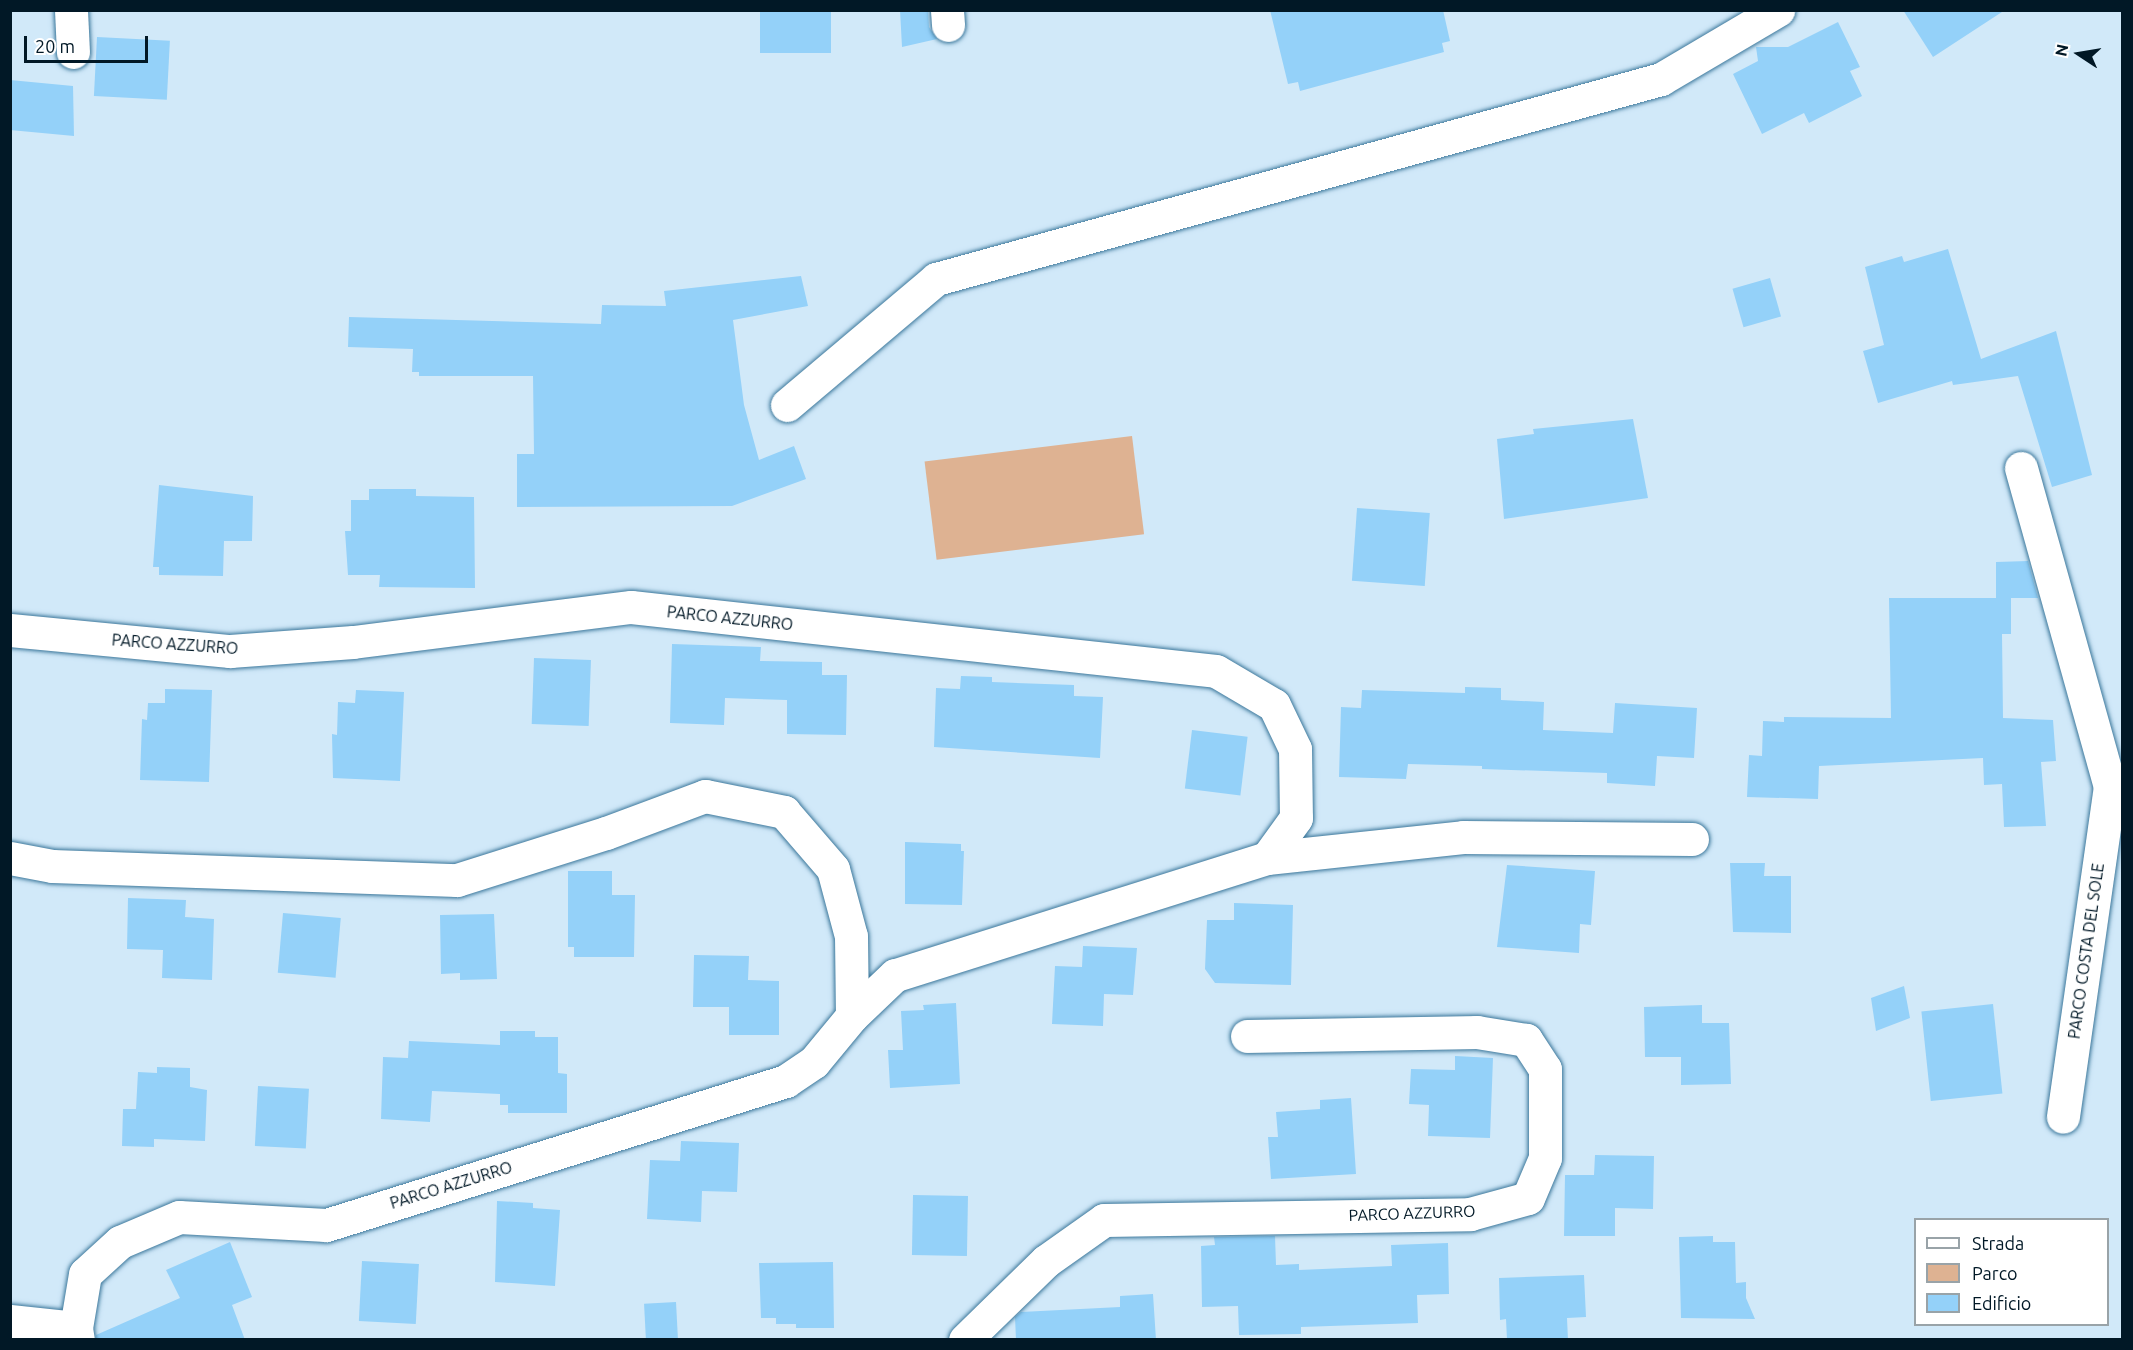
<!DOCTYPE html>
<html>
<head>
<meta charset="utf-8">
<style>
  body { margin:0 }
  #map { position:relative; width:2133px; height:1350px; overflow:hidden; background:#d1e9f9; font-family:Ubuntu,sans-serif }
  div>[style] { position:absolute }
  .green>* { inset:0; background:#deb292; transform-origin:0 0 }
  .building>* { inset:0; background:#94d1f9; transform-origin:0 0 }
  .roads { filter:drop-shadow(0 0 2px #3b779b) drop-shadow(0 0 2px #3b779b) }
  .minor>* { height:33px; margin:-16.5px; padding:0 16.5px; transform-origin:16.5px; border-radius:16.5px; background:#fff }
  span { translate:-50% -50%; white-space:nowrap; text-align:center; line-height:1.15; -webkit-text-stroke:4.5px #fff; paint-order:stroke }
  .street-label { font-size:16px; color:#011826 }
  .frame { position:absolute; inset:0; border:12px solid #011826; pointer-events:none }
  .legend { position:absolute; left:1914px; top:1218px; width:195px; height:108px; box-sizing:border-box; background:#fff; border:2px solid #99a3a8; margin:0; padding:8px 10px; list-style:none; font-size:18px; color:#011826 }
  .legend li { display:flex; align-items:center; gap:12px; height:30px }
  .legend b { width:30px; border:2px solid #99a3a8 }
  .north { position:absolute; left:2049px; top:24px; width:60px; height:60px; -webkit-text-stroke:4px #fff; paint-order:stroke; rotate:282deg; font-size:16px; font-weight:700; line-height:24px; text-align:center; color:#011826 }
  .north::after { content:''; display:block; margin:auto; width:21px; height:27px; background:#011826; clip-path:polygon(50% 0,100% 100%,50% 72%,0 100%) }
  .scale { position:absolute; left:24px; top:36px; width:124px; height:27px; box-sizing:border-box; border:3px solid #011826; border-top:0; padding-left:8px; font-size:18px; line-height:21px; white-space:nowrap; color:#011826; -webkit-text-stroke:4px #fff; paint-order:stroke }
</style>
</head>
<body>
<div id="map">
  <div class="green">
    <div style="left:1132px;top:436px;width:99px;height:209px;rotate:83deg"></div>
  </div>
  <div class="building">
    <div style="left:760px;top:10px;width:71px;height:43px"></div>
    <div style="clip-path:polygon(900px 10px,928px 10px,929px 27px,937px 39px,902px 47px)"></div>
    <div style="clip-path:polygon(1270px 10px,1443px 10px,1450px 41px,1442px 43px,1444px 52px,1300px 91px,1298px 82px,1288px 84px)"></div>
    <div style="clip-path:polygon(1903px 10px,2005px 10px,1933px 57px)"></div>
    <div style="clip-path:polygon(1838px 22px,1860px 67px,1850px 71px,1862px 96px,1809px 123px,1804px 113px,1762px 134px,1733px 74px,1758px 61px,1756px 47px,1788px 47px)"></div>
    <div style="left:97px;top:37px;width:73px;height:59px;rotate:3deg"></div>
    <div style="clip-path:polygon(10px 80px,73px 86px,74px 136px,10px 130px)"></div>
    <div style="clip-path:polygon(1948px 249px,1981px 359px,2056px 331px,2092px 475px,2052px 487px,2018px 376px,1953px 385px,1952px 381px,1878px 403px,1863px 351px,1884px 345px,1865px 267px,1902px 256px,1904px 262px)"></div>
    <div style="clip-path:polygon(801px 276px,808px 306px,733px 320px,744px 405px,759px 460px,794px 446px,806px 479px,732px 506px,517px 507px,517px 454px,534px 454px,533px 376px,419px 376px,419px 372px,412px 372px,413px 349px,348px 347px,349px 317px,601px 324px,602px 305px,666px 306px,664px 291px)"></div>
    <div style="left:1770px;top:278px;width:40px;height:39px;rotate:74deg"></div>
    <div style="clip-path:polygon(1633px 419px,1648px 498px,1504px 519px,1497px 439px,1534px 434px,1533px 429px)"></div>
    <div style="clip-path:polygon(159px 485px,253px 496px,252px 541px,224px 541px,223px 576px,159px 575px,159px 567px,153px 567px)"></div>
    <div style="clip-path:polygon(369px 489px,416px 489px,416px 496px,474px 497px,475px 588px,379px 587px,380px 575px,348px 575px,345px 531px,351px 531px,351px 500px,369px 500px)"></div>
    <div style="left:1357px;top:508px;width:73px;height:73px;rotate:4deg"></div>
    <div style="clip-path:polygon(2028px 561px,2038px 598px,2011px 598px,2011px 634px,2002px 634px,2003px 718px,2053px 720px,2056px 761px,2041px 762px,2046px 826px,2004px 827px,2002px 784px,1984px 785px,1983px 758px,1819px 766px,1818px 799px,1747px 797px,1749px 755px,1762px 756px,1763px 721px,1784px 722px,1784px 717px,1891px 718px,1889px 598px,2000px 598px,1996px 598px,1996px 562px)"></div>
    <div style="clip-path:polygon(672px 644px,761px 647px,760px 661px,822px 662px,822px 675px,847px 675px,846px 735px,787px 734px,787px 700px,725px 698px,724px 725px,670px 723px)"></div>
    <div style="left:534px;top:658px;width:57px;height:66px;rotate:2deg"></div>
    <div style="clip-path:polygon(961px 676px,992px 677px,992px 682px,1074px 685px,1074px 696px,1103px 697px,1100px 758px,934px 747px,936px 688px,960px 689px)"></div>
    <div style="clip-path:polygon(1465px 687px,1501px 688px,1501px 700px,1544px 702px,1543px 730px,1613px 733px,1615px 703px,1697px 708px,1694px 758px,1657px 756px,1655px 786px,1607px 783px,1607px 773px,1482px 769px,1482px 766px,1408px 764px,1406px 779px,1339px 777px,1341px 707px,1361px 708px,1362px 690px,1465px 693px)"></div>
    <div style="clip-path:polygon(165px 689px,212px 690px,209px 782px,140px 780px,142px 719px,147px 720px,148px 703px,165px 703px)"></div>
    <div style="clip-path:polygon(356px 690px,404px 692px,400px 781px,333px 778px,332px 734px,337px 735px,338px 702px,355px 703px)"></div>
    <div style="left:1192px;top:730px;width:56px;height:59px;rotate:7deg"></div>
    <div style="clip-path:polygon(905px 842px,961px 844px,961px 851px,964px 851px,962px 905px,905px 904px)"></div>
    <div style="clip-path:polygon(1730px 863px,1765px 863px,1764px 876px,1791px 876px,1791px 933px,1733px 932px)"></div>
    <div style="clip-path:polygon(1507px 865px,1595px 871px,1591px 925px,1580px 924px,1579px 953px,1497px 947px)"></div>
    <div style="clip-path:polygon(568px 871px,612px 871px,612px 895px,635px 895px,634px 957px,574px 957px,574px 947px,568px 947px)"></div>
    <div style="clip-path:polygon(128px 898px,186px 900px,185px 917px,214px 919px,212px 980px,162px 978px,163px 950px,127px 949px)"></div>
    <div style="clip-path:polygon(1234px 903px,1293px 905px,1291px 985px,1215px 983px,1205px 969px,1207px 920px,1234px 920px)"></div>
    <div style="left:283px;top:913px;width:58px;height:60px;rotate:5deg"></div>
    <div style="clip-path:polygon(494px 914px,497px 979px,460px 980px,460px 973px,441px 974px,440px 915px)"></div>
    <div style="clip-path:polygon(1083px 946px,1137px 948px,1133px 995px,1104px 994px,1103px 1026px,1052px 1024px,1055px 966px,1082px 967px)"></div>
    <div style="clip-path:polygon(694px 955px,749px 956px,748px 980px,779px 981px,779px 1035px,729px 1035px,729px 1007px,693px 1007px)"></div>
    <div style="clip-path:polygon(1904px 986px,1910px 1018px,1876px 1031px,1871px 998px)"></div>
    <div style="clip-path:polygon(956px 1003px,960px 1084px,890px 1088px,888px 1050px,903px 1050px,901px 1011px,924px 1010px,923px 1005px)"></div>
    <div style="left:1993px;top:1004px;width:90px;height:72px;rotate:84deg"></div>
    <div style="clip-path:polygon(1702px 1005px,1702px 1023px,1729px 1023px,1731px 1084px,1681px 1085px,1681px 1057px,1645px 1057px,1644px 1007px)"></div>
    <div style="clip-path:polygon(500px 1031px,535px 1031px,535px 1037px,558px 1037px,558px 1073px,567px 1074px,567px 1113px,508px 1113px,508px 1105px,500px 1105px,500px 1094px,432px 1091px,430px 1122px,381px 1119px,383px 1057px,408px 1058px,409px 1041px,500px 1045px)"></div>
    <div style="clip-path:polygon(1455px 1056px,1493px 1058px,1490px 1138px,1428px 1136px,1429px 1105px,1409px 1104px,1411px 1069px,1455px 1070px)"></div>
    <div style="clip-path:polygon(157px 1067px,190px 1068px,190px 1087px,207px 1090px,205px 1141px,154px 1139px,154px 1147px,122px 1146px,123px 1109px,136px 1109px,138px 1072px,157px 1073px)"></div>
    <div style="left:258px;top:1086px;width:51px;height:60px;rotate:3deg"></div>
    <div style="clip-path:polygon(1351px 1098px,1356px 1174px,1271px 1179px,1268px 1137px,1278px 1137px,1276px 1112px,1320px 1109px,1320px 1100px)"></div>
    <div style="clip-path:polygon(681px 1141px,739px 1143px,737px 1192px,702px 1191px,701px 1222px,647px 1219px,650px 1160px,680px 1161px)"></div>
    <div style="clip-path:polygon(1595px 1155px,1654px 1156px,1653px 1209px,1615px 1208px,1615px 1236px,1564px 1236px,1565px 1175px,1594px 1175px)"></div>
    <div style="left:913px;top:1195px;width:55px;height:60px;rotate:1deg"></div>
    <div style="clip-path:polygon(497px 1201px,533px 1203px,533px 1208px,560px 1210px,555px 1286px,495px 1282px)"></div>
    <div style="clip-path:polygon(1275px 1236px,1276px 1265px,1299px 1264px,1299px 1270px,1392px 1266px,1391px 1245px,1448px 1243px,1449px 1294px,1417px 1295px,1418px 1323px,1301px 1327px,1301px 1334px,1239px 1335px,1238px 1306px,1202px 1307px,1201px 1246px,1215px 1245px,1214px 1237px)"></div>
    <div style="clip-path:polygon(1713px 1236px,1713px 1242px,1735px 1242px,1736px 1283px,1746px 1282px,1746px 1298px,1755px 1319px,1681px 1318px,1679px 1237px)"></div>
    <div style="clip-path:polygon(230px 1242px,252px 1297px,232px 1305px,245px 1340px,96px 1340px,96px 1335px,180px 1298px,166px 1270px)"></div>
    <div style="left:362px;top:1261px;width:57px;height:60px;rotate:3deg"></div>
    <div style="clip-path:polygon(833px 1262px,834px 1328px,796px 1328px,796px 1324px,776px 1324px,776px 1318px,761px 1318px,759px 1263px)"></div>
    <div style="clip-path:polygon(1584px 1275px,1586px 1317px,1567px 1318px,1568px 1340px,1507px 1340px,1506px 1319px,1500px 1320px,1499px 1278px)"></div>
    <div style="clip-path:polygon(1153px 1294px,1156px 1340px,1016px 1340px,1015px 1317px,1021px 1312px,1120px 1307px,1120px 1296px)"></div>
    <div style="left:676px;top:1302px;width:38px;height:32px;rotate:87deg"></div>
  </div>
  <div class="roads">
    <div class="minor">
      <div style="left:71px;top:10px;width:42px;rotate:87.3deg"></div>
      <div style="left:947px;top:10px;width:15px;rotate:86deg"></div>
      <div style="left:787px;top:405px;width:195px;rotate:-40.2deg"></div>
      <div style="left:936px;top:279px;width:752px;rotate:-15.42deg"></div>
      <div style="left:1661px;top:79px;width:136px;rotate:-30.5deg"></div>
      <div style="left:2021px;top:468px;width:330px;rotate:74.4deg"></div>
      <div style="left:2110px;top:786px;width:334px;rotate:98.1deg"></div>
      <div style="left:10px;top:630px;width:221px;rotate:5.5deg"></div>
      <div style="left:230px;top:651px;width:123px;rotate:-4.2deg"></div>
      <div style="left:353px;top:642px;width:280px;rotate:-7.2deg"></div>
      <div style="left:631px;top:607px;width:588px;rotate:6.24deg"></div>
      <div style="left:1216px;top:671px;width:67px;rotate:30.4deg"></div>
      <div style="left:1274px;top:705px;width:49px;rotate:64.5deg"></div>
      <div style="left:1295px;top:749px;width:69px;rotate:89.2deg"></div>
      <div style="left:1296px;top:818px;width:49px;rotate:125.9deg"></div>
      <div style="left:1267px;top:858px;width:390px;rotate:162.5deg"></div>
      <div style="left:895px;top:975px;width:59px;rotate:136.4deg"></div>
      <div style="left:852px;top:1016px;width:60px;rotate:129.6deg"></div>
      <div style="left:814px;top:1062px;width:34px;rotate:146deg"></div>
      <div style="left:786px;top:1081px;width:482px;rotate:162.6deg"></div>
      <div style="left:326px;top:1225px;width:147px;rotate:-176.9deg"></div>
      <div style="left:179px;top:1217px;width:64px;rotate:157deg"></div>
      <div style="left:120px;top:1242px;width:47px;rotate:137.6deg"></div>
      <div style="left:85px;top:1274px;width:55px;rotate:99.5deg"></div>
      <div style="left:76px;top:1328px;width:12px;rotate:81deg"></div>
      <div style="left:10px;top:858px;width:43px;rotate:10.8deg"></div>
      <div style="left:52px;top:866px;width:405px;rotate:2deg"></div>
      <div style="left:457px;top:880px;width:156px;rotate:-17.5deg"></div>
      <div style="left:606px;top:833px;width:106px;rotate:-20.5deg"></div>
      <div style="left:705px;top:796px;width:81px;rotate:11.4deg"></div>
      <div style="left:784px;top:812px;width:75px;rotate:49.3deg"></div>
      <div style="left:833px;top:869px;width:69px;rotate:75deg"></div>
      <div style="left:851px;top:936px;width:80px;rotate:89.3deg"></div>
      <div style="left:1267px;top:858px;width:197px;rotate:-6.1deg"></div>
      <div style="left:1463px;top:837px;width:229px;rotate:0.5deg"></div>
      <div style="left:10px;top:1321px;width:66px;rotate:6.1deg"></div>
      <div style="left:965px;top:1340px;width:113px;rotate:-44.3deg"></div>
      <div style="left:1046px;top:1261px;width:71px;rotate:-35.3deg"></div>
      <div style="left:1104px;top:1220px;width:366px;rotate:-0.9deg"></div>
      <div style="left:1470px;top:1214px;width:60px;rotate:-15.4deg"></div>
      <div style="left:1528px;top:1198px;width:43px;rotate:-67deg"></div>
      <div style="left:1545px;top:1158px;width:89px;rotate:-90deg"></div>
      <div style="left:1545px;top:1069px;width:35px;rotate:-123deg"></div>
      <div style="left:1526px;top:1040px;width:50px;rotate:-170.7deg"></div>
      <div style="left:1477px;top:1032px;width:230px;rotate:179deg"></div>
    </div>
  </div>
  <div class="street-label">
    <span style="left:730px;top:618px;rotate:6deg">PARCO AZZURRO</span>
    <span style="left:175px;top:644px;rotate:4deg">PARCO AZZURRO</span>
    <span style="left:2086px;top:951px;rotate:-82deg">PARCO COSTA DEL SOLE</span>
    <span style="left:451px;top:1185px;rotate:-17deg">PARCO AZZURRO</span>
    <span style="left:1412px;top:1213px;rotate:-2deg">PARCO AZZURRO</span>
  </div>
  <div class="frame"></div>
  <ul class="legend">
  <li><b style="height:8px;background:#fff"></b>Strada</li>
  <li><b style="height:16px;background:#deb292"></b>Parco</li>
  <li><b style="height:16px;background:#94d1f9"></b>Edificio</li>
  </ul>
  <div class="north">N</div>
  <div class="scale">20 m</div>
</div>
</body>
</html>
